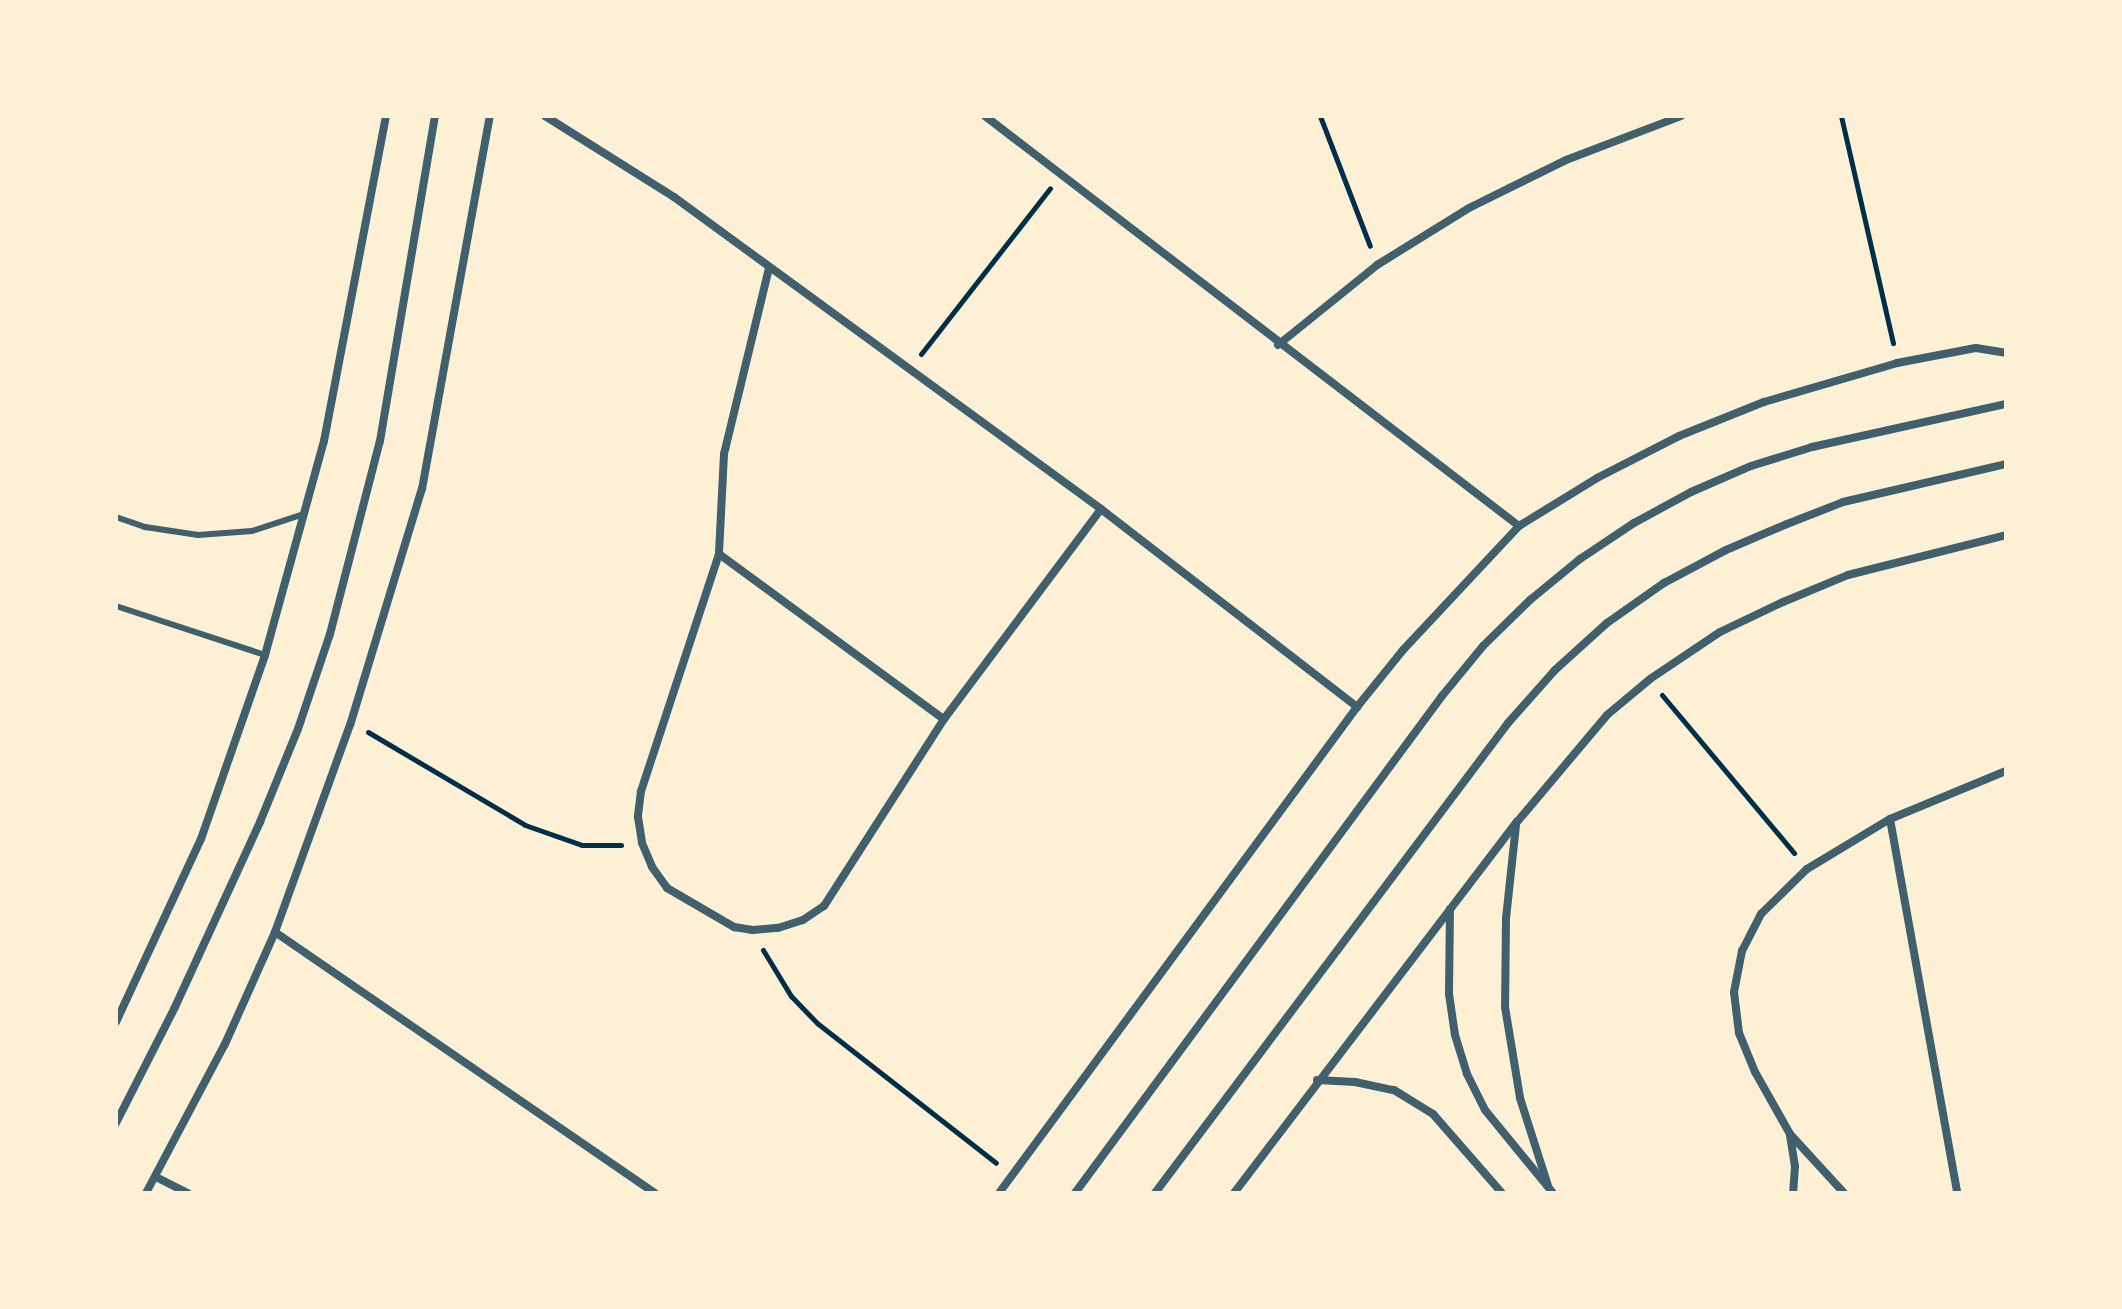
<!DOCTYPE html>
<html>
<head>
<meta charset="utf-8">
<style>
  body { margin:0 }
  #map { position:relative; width:2122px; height:1309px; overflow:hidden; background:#fdf0d5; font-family:Arial,sans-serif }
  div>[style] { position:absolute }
  .path>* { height:5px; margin:-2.5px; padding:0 2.5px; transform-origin:2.5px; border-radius:2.5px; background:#003049 }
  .service>* { height:6px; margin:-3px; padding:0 3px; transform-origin:3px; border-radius:3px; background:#3f606c }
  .minor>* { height:8px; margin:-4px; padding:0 4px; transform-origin:4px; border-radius:4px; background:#3f606c }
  span { translate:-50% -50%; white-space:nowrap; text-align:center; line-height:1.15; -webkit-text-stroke:6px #fdf0d5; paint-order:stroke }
  .frame { position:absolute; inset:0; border:118px solid #fdf0d5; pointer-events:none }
</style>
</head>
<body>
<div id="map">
  <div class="path">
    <div style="left:1320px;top:116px;width:139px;rotate:69deg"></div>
    <div style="left:1841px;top:116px;width:233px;rotate:77.1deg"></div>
    <div style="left:921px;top:354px;width:210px;rotate:-52.1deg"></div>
    <div style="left:1662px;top:695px;width:206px;rotate:50.1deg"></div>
    <div style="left:368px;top:732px;width:182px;rotate:30.6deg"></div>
    <div style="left:525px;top:825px;width:60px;rotate:19.3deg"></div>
    <div style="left:582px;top:845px;width:39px"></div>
    <div style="left:763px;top:950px;width:54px;rotate:58.7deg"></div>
    <div style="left:791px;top:996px;width:37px;rotate:46deg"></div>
    <div style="left:817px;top:1023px;width:227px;rotate:38deg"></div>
  </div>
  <div class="service">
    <div style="left:116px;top:517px;width:31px;rotate:19deg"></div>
    <div style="left:145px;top:527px;width:54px;rotate:8.6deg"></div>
    <div style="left:198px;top:535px;width:54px;rotate:-4.2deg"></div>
    <div style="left:252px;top:531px;width:55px;rotate:-18.1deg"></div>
    <div style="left:116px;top:606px;width:157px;rotate:18.2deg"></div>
  </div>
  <div class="minor">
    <div style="left:545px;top:116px;width:152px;rotate:32.1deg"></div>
    <div style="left:674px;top:197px;width:529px;rotate:36.15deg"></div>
    <div style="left:1101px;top:509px;width:324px;rotate:37.7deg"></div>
    <div style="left:985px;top:116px;width:673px;rotate:37.52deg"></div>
    <div style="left:769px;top:268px;width:191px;rotate:103.6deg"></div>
    <div style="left:724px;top:454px;width:100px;rotate:92.9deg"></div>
    <div style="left:719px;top:554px;width:250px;rotate:108.2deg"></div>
    <div style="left:641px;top:791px;width:26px;rotate:97deg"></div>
    <div style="left:638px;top:817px;width:26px;rotate:81deg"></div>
    <div style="left:642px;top:843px;width:26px;rotate:67deg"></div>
    <div style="left:652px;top:867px;width:26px;rotate:54deg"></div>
    <div style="left:667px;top:888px;width:78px;rotate:30.2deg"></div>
    <div style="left:734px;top:927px;width:19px;rotate:9deg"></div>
    <div style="left:753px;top:930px;width:25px;rotate:-5deg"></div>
    <div style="left:778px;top:928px;width:26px;rotate:-18deg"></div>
    <div style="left:803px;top:920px;width:25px;rotate:-34deg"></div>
    <div style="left:824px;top:906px;width:222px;rotate:-57.3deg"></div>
    <div style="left:944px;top:719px;width:262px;rotate:-53.2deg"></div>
    <div style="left:1278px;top:345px;width:127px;rotate:-38.9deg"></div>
    <div style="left:1377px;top:265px;width:108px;rotate:-31.8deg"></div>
    <div style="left:1469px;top:208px;width:108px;rotate:-26.3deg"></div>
    <div style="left:1566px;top:160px;width:123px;rotate:-20.9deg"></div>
    <div style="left:719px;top:554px;width:279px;rotate:36.3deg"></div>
    <div style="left:1890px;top:819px;width:380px;rotate:79.8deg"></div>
    <div style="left:1516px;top:825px;width:94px;rotate:96.1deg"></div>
    <div style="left:1506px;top:918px;width:89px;rotate:90.6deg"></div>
    <div style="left:1505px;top:1007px;width:92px;rotate:80.6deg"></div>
    <div style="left:1520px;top:1098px;width:92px;rotate:72.3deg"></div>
    <div style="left:1450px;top:909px;width:85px;rotate:90.7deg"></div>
    <div style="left:1449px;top:994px;width:41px;rotate:81.7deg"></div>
    <div style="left:1455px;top:1035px;width:41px;rotate:72.9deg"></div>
    <div style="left:1467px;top:1074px;width:40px;rotate:63.4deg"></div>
    <div style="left:1485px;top:1110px;width:107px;rotate:50.7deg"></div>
    <div style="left:275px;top:932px;width:461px;rotate:34.5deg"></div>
    <div style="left:116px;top:1022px;width:202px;rotate:-65.1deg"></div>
    <div style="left:201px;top:839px;width:195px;rotate:-70.8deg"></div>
    <div style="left:265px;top:655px;width:222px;rotate:-74.6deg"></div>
    <div style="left:324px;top:441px;width:331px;rotate:-79.2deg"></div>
    <div style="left:1317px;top:1080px;width:38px;rotate:3deg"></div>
    <div style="left:1355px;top:1082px;width:40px;rotate:12deg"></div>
    <div style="left:1394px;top:1090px;width:46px;rotate:31.6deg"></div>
    <div style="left:1433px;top:1114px;width:105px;rotate:48.9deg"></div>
    <div style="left:116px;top:1123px;width:130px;rotate:-63deg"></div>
    <div style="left:175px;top:1007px;width:204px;rotate:-65.3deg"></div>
    <div style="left:260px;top:822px;width:100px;rotate:-67.8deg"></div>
    <div style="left:298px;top:729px;width:100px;rotate:-71.4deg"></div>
    <div style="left:330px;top:634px;width:199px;rotate:-75.5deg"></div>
    <div style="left:380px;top:441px;width:330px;rotate:-80.4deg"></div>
    <div style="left:1790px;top:1135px;width:31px;rotate:81deg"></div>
    <div style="left:1795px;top:1166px;width:27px;rotate:94deg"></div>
    <div style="left:156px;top:1177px;width:36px;rotate:27deg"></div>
    <div style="left:146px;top:1193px;width:169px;rotate:-62.1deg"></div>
    <div style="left:225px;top:1044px;width:123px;rotate:-65.9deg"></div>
    <div style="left:275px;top:932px;width:223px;rotate:-70.1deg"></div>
    <div style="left:351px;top:722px;width:244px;rotate:-73.1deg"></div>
    <div style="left:422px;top:489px;width:379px;rotate:-79.7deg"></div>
    <div style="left:999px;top:1193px;width:604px;rotate:-53.62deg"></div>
    <div style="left:1357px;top:707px;width:73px;rotate:-51.1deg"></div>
    <div style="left:1403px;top:650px;width:170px;rotate:-46.9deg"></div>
    <div style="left:1519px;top:526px;width:92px;rotate:-31.6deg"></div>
    <div style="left:1597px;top:478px;width:92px;rotate:-27.1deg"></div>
    <div style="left:1679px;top:436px;width:92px;rotate:-21.8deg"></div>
    <div style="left:1764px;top:402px;width:139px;rotate:-16.3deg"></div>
    <div style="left:1897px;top:363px;width:80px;rotate:-10.8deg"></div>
    <div style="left:1976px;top:348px;width:30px;rotate:9deg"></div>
    <div style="left:1075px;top:1193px;width:618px;rotate:-53.56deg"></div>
    <div style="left:1442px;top:696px;width:65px;rotate:-50.6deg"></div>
    <div style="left:1483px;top:646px;width:66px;rotate:-44.4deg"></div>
    <div style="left:1530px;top:600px;width:65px;rotate:-39.4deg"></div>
    <div style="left:1580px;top:559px;width:65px;rotate:-33.7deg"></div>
    <div style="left:1634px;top:523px;width:65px;rotate:-28.5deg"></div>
    <div style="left:1691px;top:492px;width:65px;rotate:-23.4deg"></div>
    <div style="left:1751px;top:466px;width:64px;rotate:-17.3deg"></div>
    <div style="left:1812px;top:447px;width:199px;rotate:-12.5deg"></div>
    <div style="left:1155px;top:1193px;width:588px;rotate:-53.09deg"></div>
    <div style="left:1508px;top:723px;width:71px;rotate:-48.4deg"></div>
    <div style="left:1555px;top:670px;width:70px;rotate:-42.1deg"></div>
    <div style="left:1607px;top:623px;width:70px;rotate:-35.1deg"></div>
    <div style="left:1664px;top:583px;width:70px;rotate:-28deg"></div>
    <div style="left:1726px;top:550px;width:66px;rotate:-23.1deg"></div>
    <div style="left:1787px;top:524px;width:60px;rotate:-21.4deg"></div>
    <div style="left:1843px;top:502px;width:167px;rotate:-13.1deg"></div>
    <div style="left:1234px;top:1193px;width:467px;rotate:-52.7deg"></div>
    <div style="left:1517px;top:822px;width:140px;rotate:-49.9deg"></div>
    <div style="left:1607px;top:715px;width:56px;rotate:-39.9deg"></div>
    <div style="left:1650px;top:679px;width:84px;rotate:-33.9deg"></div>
    <div style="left:1720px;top:632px;width:70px;rotate:-25.5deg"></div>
    <div style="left:1783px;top:602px;width:70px;rotate:-22.6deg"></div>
    <div style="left:1848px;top:575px;width:163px;rotate:-14.2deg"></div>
    <div style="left:1844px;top:1193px;width:80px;rotate:-132.5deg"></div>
    <div style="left:1790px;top:1134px;width:71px;rotate:-119.4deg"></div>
    <div style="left:1755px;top:1072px;width:42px;rotate:-112.3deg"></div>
    <div style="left:1739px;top:1033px;width:41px;rotate:-97deg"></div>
    <div style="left:1734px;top:992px;width:42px;rotate:-79deg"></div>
    <div style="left:1742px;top:951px;width:42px;rotate:-62.8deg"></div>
    <div style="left:1761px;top:914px;width:64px;rotate:-44.4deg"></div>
    <div style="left:1807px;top:869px;width:97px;rotate:-31.1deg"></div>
    <div style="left:1890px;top:819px;width:126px;rotate:-22.5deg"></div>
  </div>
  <div class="frame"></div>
</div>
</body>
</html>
